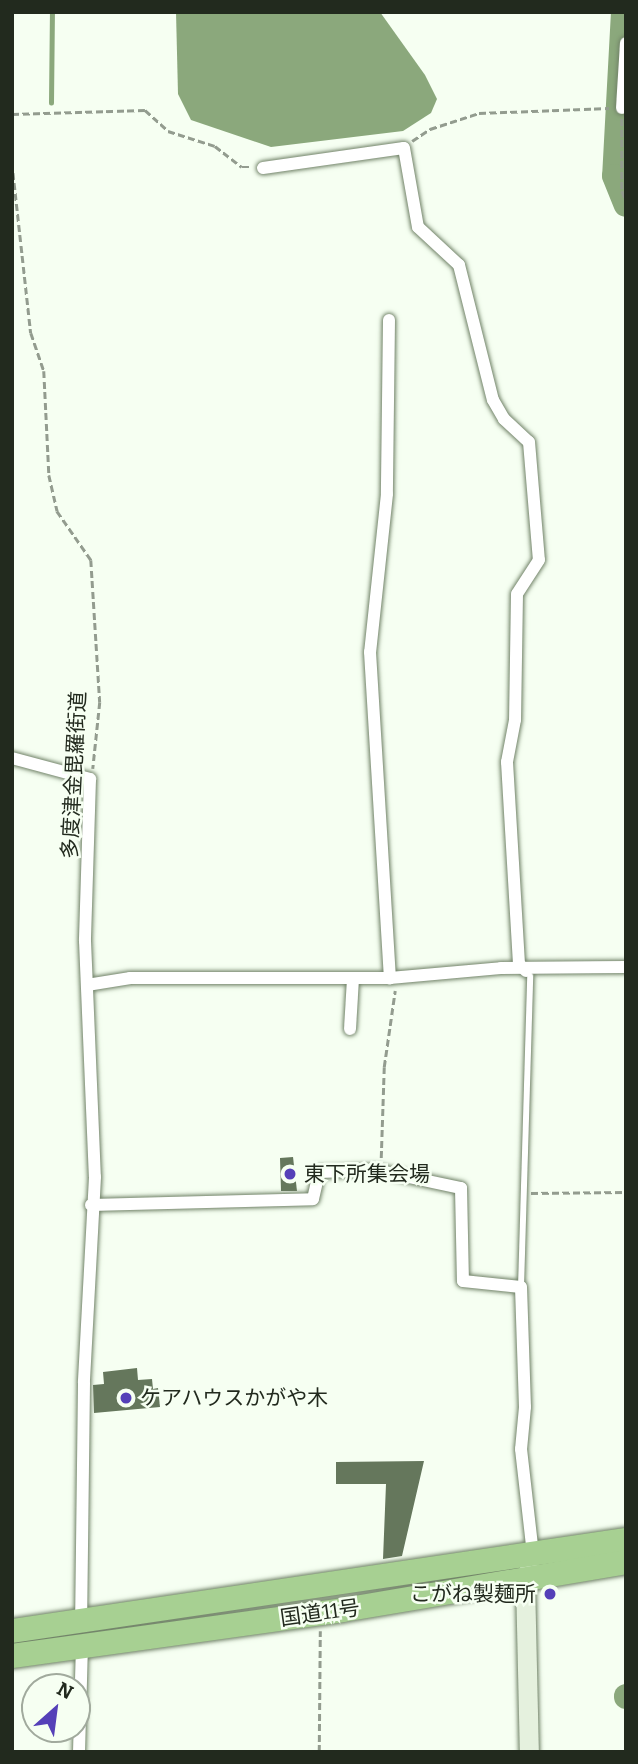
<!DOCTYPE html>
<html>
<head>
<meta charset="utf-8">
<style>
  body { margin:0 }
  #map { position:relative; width:638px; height:1764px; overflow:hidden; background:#f6fff2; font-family:Bitter,"Noto Sans JP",serif }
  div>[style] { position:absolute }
  .water>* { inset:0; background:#8ba87c }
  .stream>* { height:4.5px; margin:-2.25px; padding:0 2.25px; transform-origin:2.25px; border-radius:2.25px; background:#8ba87c }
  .river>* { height:24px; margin:-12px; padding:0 12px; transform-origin:12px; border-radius:12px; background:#8ba87c }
  .building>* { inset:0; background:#65775c }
  .path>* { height:2.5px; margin-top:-1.25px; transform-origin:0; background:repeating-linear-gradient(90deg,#939c8f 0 7px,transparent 0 10.5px) }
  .roads { filter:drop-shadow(0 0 2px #718368) drop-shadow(0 0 2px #718368) }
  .lane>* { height:6px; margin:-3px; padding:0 3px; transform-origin:3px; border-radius:3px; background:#fff }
  .street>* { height:12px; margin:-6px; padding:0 6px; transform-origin:6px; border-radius:6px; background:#fff }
  .secondary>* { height:19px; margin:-9.5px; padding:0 9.5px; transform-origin:9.5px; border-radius:9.5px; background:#e5f1de }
  .highway>* { height:24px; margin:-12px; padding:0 12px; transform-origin:12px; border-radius:12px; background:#a7d092 }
  .dots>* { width:19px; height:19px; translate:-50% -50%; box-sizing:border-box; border:4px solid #f6fff2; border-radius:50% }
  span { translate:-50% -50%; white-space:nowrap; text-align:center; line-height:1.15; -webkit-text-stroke:5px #f6fff2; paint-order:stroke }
  .street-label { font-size:21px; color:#222a1e }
  .poi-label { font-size:21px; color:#222a1e }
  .left { translate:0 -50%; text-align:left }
  .right { translate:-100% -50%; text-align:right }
  .frame { position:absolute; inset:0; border:14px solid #222a1e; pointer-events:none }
  .north { position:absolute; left:21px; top:1673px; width:70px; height:70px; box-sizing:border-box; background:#f6fff2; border:2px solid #a1aa9d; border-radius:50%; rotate:28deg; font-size:19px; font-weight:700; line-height:28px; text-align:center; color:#222a1e }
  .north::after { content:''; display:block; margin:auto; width:24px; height:32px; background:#5540b8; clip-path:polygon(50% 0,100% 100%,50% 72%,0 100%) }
</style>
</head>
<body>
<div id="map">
  <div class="water">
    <div style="clip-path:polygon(176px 12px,380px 12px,425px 75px,437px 99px,431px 113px,403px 131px,271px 147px,191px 120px,178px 94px)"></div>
  </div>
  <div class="stream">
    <div style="left:51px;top:103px;width:91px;rotate:-89.4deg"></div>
  </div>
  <div class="river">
    <div style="left:623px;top:12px;width:164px;rotate:93.1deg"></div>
    <div style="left:614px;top:176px;width:31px;rotate:68deg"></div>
    <div style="left:626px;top:1696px;width:1px;rotate:90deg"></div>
  </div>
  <div class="building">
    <div style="clip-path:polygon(293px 1157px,297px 1191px,281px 1191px,280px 1158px)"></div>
    <div style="clip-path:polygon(137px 1368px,138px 1380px,152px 1379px,153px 1389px,158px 1388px,160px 1407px,94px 1413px,93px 1385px,104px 1384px,103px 1372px)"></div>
    <div style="clip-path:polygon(424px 1461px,402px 1556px,383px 1559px,386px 1484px,336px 1484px,336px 1462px)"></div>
  </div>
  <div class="path">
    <div style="left:12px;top:114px;width:133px;rotate:-1.7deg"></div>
    <div style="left:145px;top:110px;width:31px;rotate:42deg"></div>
    <div style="left:168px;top:131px;width:49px;rotate:17.7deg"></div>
    <div style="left:215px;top:146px;width:34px;rotate:38deg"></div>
    <div style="left:242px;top:167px;width:8px"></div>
    <div style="left:622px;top:119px;width:72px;rotate:90deg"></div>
    <div style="left:622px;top:191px;width:10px;rotate:66deg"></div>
    <div style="left:412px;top:141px;width:22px;rotate:-34deg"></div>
    <div style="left:430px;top:129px;width:52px;rotate:-18.1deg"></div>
    <div style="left:479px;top:113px;width:130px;rotate:-2.2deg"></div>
    <div style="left:12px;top:162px;width:172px;rotate:83.7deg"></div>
    <div style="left:31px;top:333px;width:40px;rotate:71.1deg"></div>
    <div style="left:44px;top:371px;width:104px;rotate:87.2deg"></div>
    <div style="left:49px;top:475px;width:37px;rotate:77deg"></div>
    <div style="left:57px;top:511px;width:60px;rotate:55.2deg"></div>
    <div style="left:91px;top:560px;width:142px;rotate:86.4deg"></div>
    <div style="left:100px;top:702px;width:67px;rotate:96deg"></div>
    <div style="left:381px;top:1158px;width:91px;rotate:-88.1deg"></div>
    <div style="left:384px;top:1067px;width:77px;rotate:-81.8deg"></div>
    <div style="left:531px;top:1193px;width:95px;rotate:-0.6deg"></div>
    <div style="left:319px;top:1752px;width:121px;rotate:-89.5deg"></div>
  </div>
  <div class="roads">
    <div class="lane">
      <div style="left:521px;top:1287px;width:311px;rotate:-88.3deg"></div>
    </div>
    <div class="street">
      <div style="left:622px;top:108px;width:65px;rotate:-86.5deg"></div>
      <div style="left:263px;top:168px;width:142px;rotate:-8.1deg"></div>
      <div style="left:404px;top:148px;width:80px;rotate:80deg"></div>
      <div style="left:418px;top:227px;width:56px;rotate:42.8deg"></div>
      <div style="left:459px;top:265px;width:139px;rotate:75.9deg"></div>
      <div style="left:493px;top:400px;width:22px;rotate:60deg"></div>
      <div style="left:504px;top:419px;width:34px;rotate:43deg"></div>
      <div style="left:529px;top:442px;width:118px;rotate:85.2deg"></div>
      <div style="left:539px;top:560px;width:40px;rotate:122.9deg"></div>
      <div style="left:517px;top:594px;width:126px;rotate:90.9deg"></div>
      <div style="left:515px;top:720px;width:43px;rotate:100.8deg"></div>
      <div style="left:507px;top:762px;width:202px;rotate:86.6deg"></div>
      <div style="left:519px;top:964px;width:10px;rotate:45deg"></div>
      <div style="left:389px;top:320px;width:174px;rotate:90.7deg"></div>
      <div style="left:387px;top:494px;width:159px;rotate:96.1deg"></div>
      <div style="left:370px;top:652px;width:327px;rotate:86.5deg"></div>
      <div style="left:12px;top:758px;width:81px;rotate:15.1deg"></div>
      <div style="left:90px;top:779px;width:162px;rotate:91.8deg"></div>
      <div style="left:85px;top:941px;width:236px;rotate:87.6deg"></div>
      <div style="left:95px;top:1177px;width:206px;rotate:93.1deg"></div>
      <div style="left:84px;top:1383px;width:243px;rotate:90.7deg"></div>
      <div style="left:87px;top:985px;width:44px;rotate:-9.2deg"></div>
      <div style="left:130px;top:978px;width:260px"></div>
      <div style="left:390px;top:978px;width:111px;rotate:-5.1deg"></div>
      <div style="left:501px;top:968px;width:125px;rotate:-0.5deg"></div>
      <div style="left:350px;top:1029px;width:50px;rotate:-86.6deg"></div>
      <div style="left:91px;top:1205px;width:222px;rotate:-1.5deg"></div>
      <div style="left:313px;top:1199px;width:28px;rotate:-77deg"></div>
      <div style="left:319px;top:1172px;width:57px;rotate:-2deg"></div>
      <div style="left:376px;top:1170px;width:87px;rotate:12deg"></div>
      <div style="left:461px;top:1188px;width:93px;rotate:88.8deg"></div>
      <div style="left:463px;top:1281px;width:58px;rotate:5.9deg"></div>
      <div style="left:521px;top:1287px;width:120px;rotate:88.1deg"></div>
      <div style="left:525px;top:1407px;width:42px;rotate:95.4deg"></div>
      <div style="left:521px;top:1449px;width:107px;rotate:83.5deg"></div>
      <div style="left:79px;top:1752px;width:108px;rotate:-88.4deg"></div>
    </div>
    <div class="secondary">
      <div style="left:529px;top:1568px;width:14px;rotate:107deg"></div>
      <div style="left:525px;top:1581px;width:171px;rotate:88.7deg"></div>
    </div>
    <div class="highway">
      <div style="left:12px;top:1631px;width:621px;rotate:-8.43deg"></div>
      <div style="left:12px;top:1656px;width:334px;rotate:-7.9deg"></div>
      <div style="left:343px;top:1610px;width:287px;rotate:-9.6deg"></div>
    </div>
  </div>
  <div class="dots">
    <div style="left:290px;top:1174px;background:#5540b8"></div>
    <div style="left:126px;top:1398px;background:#5540b8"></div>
    <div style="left:550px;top:1594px;background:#5540b8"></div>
  </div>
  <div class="street-label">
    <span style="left:74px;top:775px;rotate:-87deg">多度津金毘羅街道</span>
    <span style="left:320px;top:1613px;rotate:-8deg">国道11号</span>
  </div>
  <div class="poi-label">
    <span class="left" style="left:304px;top:1174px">東下所集会場</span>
    <span class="left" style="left:140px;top:1398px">ケアハウスかがや木</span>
    <span class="right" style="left:536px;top:1594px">こがね製麺所</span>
  </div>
  <div class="frame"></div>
  <div class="north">N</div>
</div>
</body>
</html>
